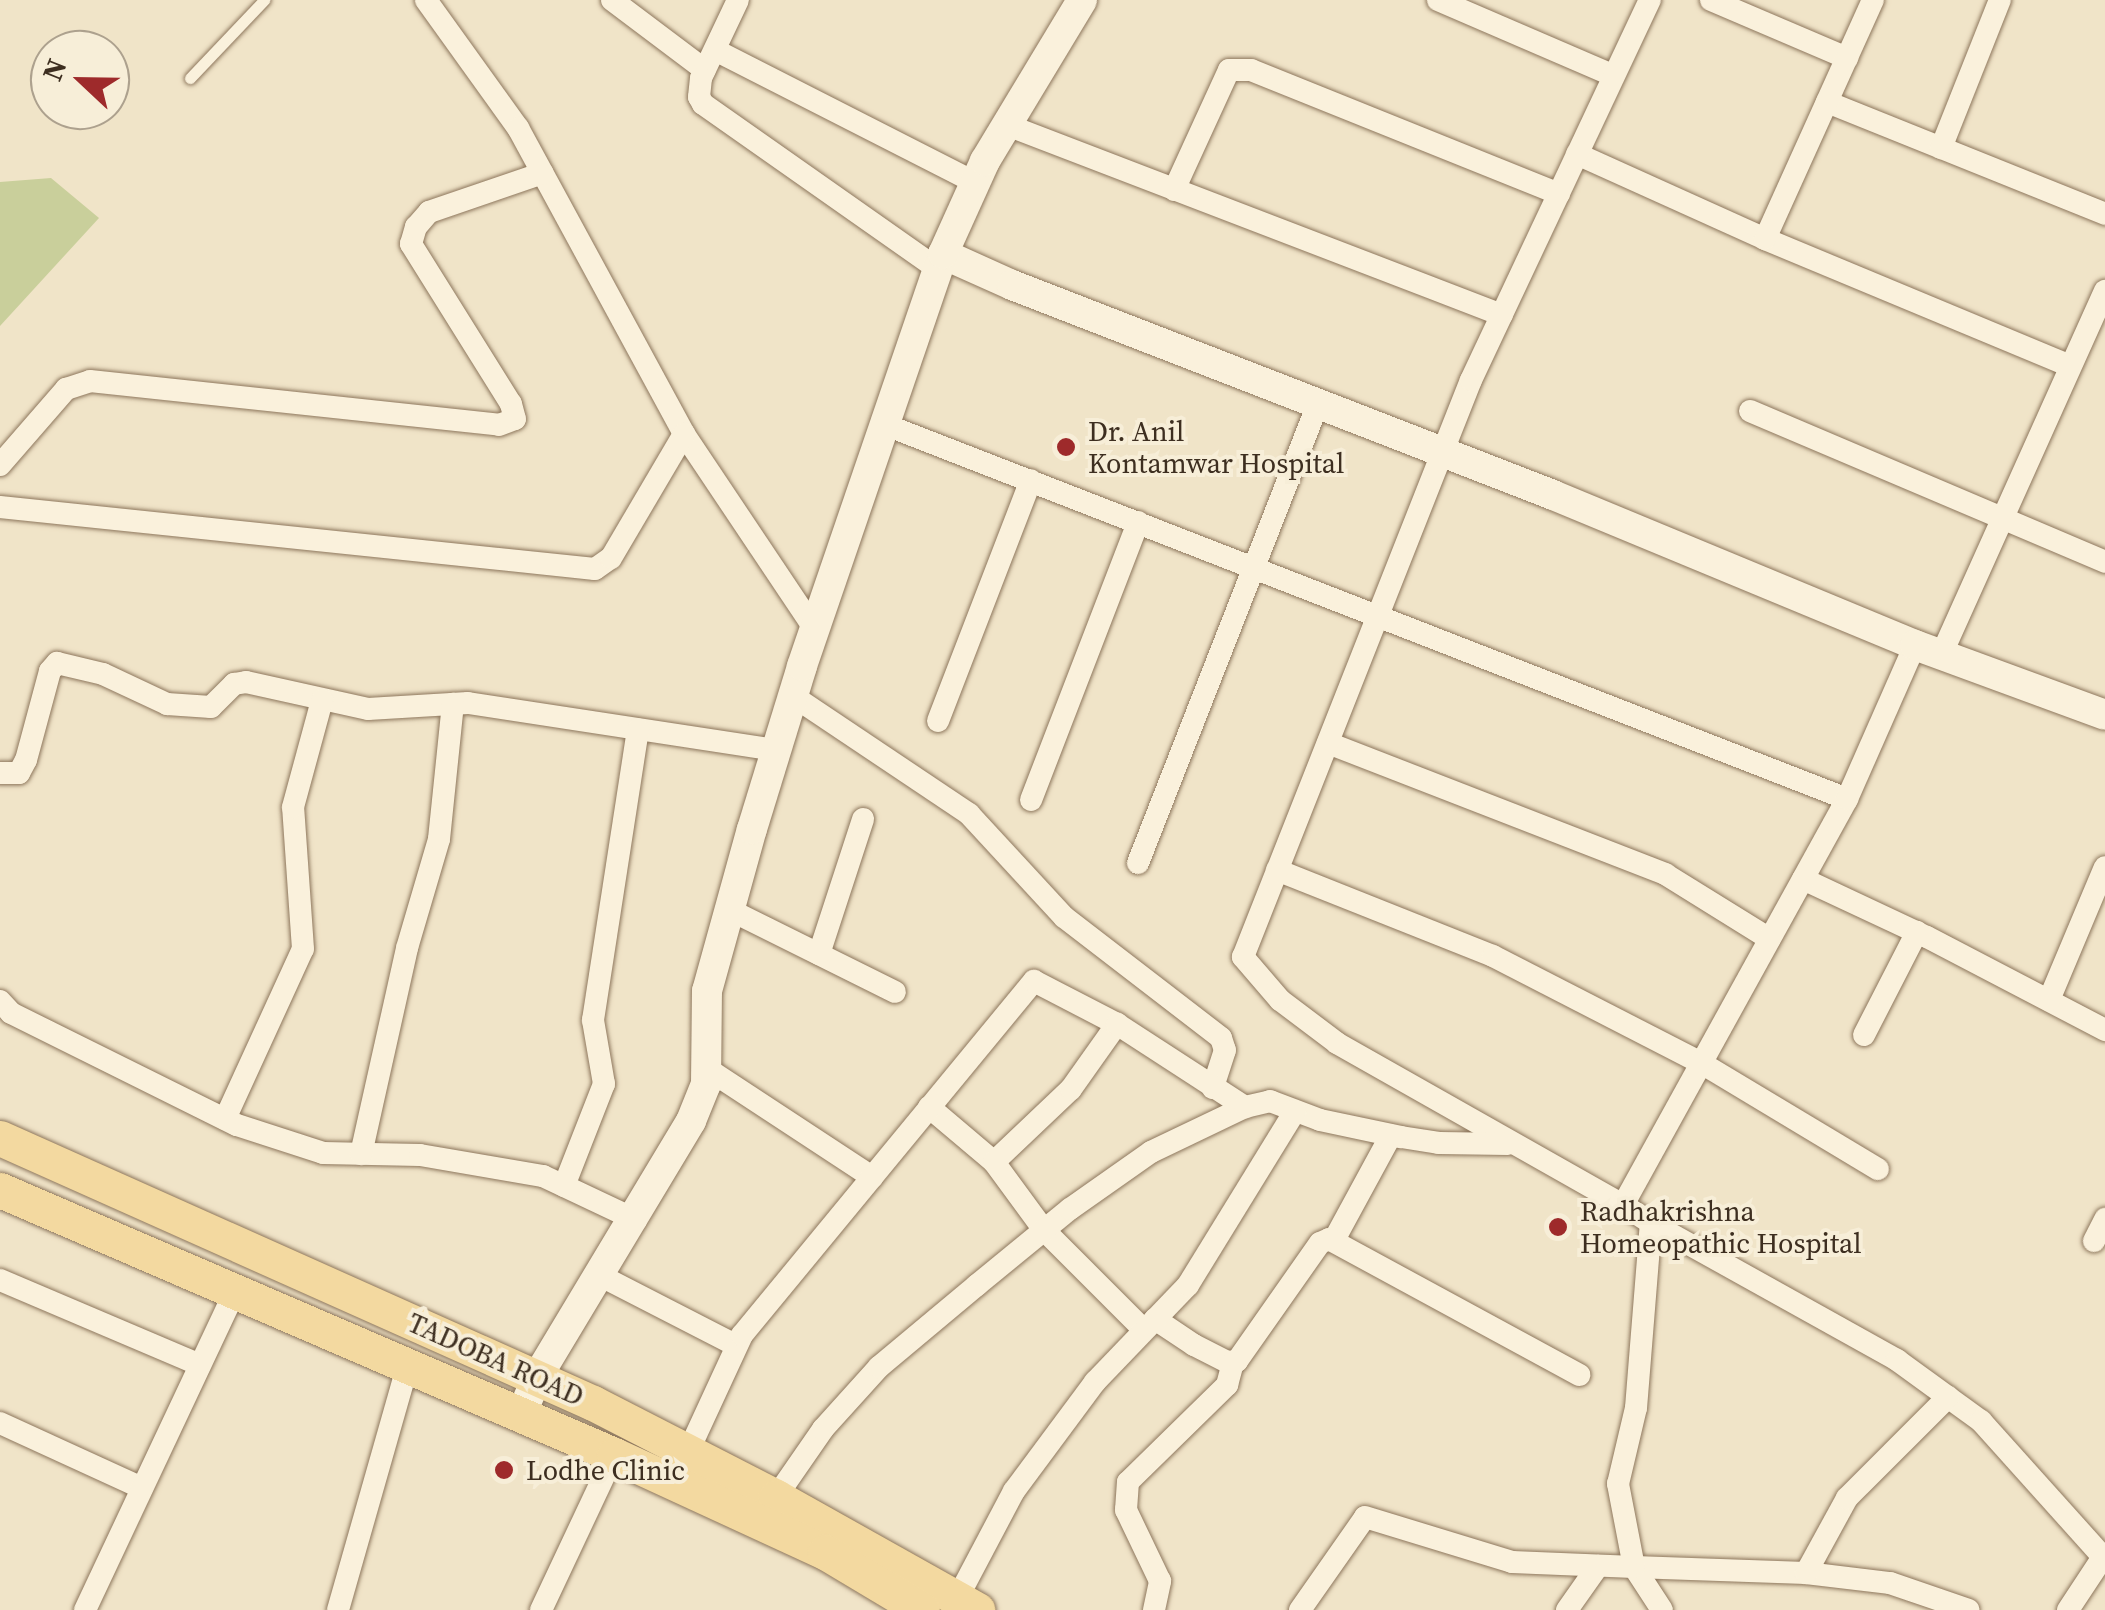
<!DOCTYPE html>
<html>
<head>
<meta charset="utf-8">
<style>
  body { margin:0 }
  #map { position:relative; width:2105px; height:1610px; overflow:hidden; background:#f0e4c8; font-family:"Source Serif 4",serif }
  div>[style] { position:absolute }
  .green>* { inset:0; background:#c9cf9b }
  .roads { filter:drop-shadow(0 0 2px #8d765c) drop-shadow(0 0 2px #8d765c) }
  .lane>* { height:11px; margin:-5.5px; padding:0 5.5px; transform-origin:5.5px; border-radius:5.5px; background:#faf1dc }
  .street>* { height:22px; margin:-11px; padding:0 11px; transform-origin:11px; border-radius:11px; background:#faf1dc }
  .secondary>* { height:30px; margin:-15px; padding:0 15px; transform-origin:15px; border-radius:15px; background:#faf1dc }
  .primary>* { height:35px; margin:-17.5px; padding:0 17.5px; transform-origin:17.5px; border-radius:17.5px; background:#f3d9a0 }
  .dots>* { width:28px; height:28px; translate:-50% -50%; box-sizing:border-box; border:5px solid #f7eed8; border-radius:50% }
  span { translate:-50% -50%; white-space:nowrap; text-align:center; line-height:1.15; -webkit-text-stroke:8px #f7eed8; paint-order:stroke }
  .poi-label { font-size:28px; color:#3d2e20 }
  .left { translate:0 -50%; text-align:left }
  .street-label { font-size:28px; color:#3d2e20 }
  .north { position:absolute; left:30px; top:30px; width:100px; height:100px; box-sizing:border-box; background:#f7eed8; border:2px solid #ada18e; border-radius:50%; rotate:292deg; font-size:28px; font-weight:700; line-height:40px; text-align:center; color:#3d2e20 }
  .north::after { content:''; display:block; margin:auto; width:35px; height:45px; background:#9e2a2b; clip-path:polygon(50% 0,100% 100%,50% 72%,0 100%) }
</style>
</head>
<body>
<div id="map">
  <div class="green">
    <div style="clip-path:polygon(51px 178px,99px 218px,0 326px,0 182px)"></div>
  </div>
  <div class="roads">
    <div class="lane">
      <div style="left:190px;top:78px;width:108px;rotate:-46.5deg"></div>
    </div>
    <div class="street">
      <div style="left:426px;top:0;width:158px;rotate:54.3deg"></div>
      <div style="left:518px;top:128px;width:348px;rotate:61.5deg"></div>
      <div style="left:684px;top:434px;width:236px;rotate:56.2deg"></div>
      <div style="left:612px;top:0;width:116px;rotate:37deg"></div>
      <div style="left:738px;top:0;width:86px;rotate:115.4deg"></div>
      <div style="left:701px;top:78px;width:19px;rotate:96deg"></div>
      <div style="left:699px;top:97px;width:8px;rotate:60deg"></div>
      <div style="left:703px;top:104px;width:287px;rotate:35.1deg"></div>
      <div style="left:1438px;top:0;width:189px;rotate:23.3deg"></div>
      <div style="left:1711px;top:0;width:148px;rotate:23.1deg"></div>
      <div style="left:715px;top:50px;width:293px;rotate:27deg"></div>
      <div style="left:1827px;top:102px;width:300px;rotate:21.9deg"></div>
      <div style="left:1007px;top:125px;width:530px;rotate:21deg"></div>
      <div style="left:1941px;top:148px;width:159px;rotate:-68.3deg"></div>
      <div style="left:1577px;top:154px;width:206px;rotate:24.3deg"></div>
      <div style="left:1765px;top:239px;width:328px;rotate:22.6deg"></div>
      <div style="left:1174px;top:190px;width:132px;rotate:-65.4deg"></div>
      <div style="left:1229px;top:70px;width:22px"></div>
      <div style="left:1251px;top:70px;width:332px;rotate:21.9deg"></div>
      <div style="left:1765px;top:239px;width:262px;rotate:-65.7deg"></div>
      <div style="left:1750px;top:411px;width:386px;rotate:23deg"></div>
      <div style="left:886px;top:425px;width:1031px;rotate:21.26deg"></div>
      <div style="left:0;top:465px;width:101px;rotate:-49deg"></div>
      <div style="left:66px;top:389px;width:25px;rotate:-18deg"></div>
      <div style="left:90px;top:381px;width:411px;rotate:6.1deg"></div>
      <div style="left:499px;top:425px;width:17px;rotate:-21deg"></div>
      <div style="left:515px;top:419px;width:16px;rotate:-105deg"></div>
      <div style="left:511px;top:404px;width:189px;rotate:-122deg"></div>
      <div style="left:411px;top:244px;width:18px;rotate:-74deg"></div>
      <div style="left:416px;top:227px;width:20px;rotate:-49deg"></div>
      <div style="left:429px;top:212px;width:120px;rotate:-18.9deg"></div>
      <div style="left:0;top:507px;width:598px;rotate:5.95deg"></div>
      <div style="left:595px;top:569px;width:19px;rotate:-35deg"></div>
      <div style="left:611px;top:558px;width:144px;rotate:-59.5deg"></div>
      <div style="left:1943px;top:651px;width:395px;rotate:-65.8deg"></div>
      <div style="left:793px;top:696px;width:212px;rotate:33.8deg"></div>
      <div style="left:969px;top:814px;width:140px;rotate:47.3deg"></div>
      <div style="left:1064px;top:917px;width:198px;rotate:37.6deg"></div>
      <div style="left:1221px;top:1038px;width:13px;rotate:72deg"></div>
      <div style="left:1225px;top:1050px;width:40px;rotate:108deg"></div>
      <div style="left:938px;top:721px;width:258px;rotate:-68.9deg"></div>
      <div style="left:1328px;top:743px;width:362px;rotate:21.2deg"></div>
      <div style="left:1665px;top:874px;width:123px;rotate:31.8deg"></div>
      <div style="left:0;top:773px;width:19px"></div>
      <div style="left:19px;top:773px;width:15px;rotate:-62deg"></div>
      <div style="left:26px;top:760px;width:92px;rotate:-74.9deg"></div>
      <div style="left:50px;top:671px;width:11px;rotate:-49deg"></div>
      <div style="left:57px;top:663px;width:47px;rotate:13.4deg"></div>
      <div style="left:103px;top:674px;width:71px;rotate:25.1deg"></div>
      <div style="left:167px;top:704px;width:44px;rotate:3.9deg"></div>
      <div style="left:211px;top:707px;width:33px;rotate:-45deg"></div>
      <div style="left:234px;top:684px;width:12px;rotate:-9deg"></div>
      <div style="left:246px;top:682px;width:125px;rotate:12.5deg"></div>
      <div style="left:368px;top:709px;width:100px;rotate:-3.4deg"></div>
      <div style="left:468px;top:703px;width:312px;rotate:8.7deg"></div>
      <div style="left:1031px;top:800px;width:298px;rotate:-68.9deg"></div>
      <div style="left:1138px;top:863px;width:493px;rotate:-68.6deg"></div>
      <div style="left:1277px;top:870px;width:232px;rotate:21.7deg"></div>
      <div style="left:1493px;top:956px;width:236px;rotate:27.2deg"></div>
      <div style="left:1703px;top:1064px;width:204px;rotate:31deg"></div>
      <div style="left:1803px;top:879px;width:137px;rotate:25.1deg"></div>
      <div style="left:1927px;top:937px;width:201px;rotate:27.6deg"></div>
      <div style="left:730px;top:910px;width:184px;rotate:26.4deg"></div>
      <div style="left:819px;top:954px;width:142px;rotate:-71.9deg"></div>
      <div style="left:2049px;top:1000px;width:144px;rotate:-67.2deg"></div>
      <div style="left:0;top:1001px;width:16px;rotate:47deg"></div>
      <div style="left:11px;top:1013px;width:252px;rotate:26.4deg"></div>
      <div style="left:237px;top:1125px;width:90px;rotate:18deg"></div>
      <div style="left:323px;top:1153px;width:97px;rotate:1.2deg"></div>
      <div style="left:420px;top:1155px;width:125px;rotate:9.7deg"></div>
      <div style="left:543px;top:1176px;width:103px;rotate:25.3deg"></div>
      <div style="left:1864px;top:1035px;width:116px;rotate:-62.8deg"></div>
      <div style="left:706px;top:1068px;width:199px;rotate:33.3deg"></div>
      <div style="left:929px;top:1107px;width:85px;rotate:40.2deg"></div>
      <div style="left:994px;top:1162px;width:84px;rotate:53.7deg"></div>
      <div style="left:1044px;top:1230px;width:141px;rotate:45deg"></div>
      <div style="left:225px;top:1119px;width:187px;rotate:-65.4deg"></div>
      <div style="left:303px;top:949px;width:142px;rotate:-94deg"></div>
      <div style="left:293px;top:807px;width:111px;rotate:-74.8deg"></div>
      <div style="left:361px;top:1154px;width:211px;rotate:-77.4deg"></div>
      <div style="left:407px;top:948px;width:114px;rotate:-73.6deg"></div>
      <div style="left:439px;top:839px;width:136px;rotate:-84.1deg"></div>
      <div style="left:994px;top:1162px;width:106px;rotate:-43.5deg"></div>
      <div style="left:1071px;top:1089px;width:80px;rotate:-54.7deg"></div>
      <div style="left:564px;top:1186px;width:110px;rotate:-68.6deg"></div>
      <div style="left:604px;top:1084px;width:65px;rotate:-99.8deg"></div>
      <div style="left:593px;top:1020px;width:294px;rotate:-81.2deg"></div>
      <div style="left:1623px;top:1205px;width:329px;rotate:-150.5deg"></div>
      <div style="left:1337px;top:1043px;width:71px;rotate:-143deg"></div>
      <div style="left:1280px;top:1000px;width:57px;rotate:-130.7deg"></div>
      <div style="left:1243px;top:957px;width:620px;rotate:-68.44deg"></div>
      <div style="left:1471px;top:380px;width:420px;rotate:-64.8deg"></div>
      <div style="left:1651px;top:1223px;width:282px;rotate:29.1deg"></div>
      <div style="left:1897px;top:1360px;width:104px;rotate:36deg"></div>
      <div style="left:1981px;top:1421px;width:186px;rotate:48.1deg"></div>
      <div style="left:1334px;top:1240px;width:119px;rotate:-61.5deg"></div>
      <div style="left:2094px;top:1241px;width:25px;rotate:-63deg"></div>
      <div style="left:601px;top:1276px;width:151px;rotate:27.2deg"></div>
      <div style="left:0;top:1280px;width:217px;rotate:23deg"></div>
      <div style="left:1155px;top:1319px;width:47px;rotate:33.7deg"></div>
      <div style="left:1194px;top:1345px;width:38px;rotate:27deg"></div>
      <div style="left:1228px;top:1362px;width:9px;rotate:-6deg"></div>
      <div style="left:1237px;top:1361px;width:144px;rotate:-54.9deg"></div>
      <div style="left:1320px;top:1243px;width:10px;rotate:-24deg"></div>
      <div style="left:1329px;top:1239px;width:285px;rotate:28.5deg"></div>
      <div style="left:0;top:1423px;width:156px;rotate:24.6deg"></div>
      <div style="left:688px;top:1452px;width:129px;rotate:-65.2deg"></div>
      <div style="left:742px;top:1335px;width:459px;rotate:-50.5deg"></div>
      <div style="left:1034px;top:981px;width:93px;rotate:27.4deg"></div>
      <div style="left:1117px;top:1024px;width:153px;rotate:33deg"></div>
      <div style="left:776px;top:1497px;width:83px;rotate:-55.3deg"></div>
      <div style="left:823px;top:1429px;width:84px;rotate:-47.9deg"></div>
      <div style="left:879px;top:1367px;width:128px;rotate:-39.9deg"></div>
      <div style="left:977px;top:1285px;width:120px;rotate:-39.3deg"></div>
      <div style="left:1070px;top:1209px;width:99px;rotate:-35.1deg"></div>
      <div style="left:1151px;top:1152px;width:104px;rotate:-25.6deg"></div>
      <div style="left:1245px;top:1107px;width:26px;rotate:-13deg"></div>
      <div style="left:1270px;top:1101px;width:53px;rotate:20.8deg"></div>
      <div style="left:1320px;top:1120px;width:83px;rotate:11.9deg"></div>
      <div style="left:1401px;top:1137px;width:38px;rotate:9deg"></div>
      <div style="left:1439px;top:1143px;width:69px;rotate:0.8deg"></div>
      <div style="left:1634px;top:1567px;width:172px;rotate:2deg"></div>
      <div style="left:1806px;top:1573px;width:85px;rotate:6.8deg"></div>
      <div style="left:1890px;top:1583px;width:83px;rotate:18.9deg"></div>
      <div style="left:1634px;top:1567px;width:51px;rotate:56.9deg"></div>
      <div style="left:1806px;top:1573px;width:85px;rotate:-61.3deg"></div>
      <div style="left:1847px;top:1498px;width:143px;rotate:-45deg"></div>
      <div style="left:957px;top:1599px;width:122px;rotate:-62.2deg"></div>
      <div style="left:1014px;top:1491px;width:136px;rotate:-53.4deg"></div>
      <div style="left:1095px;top:1382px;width:134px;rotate:-46.2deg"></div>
      <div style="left:1188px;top:1285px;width:204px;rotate:-58.4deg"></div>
      <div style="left:85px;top:1610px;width:355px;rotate:-64.8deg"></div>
      <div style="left:338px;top:1610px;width:252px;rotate:-74.1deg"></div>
      <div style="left:541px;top:1610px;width:171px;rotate:-64.8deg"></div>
      <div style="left:1154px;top:1610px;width:30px;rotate:-78deg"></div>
      <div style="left:1160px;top:1581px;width:79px;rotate:-115.6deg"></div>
      <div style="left:1126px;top:1510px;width:28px;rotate:-86deg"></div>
      <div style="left:1128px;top:1482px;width:139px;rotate:-44.4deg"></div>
      <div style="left:1227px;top:1385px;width:23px;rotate:-75deg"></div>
      <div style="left:1300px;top:1610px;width:113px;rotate:-55deg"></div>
      <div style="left:1365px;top:1517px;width:154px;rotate:17deg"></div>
      <div style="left:1512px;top:1562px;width:122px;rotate:2.3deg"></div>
      <div style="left:1634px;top:1567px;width:85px;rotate:-100.9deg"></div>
      <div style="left:1618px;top:1484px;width:78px;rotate:-76.7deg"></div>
      <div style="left:1636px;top:1408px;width:186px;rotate:-85.4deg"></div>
      <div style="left:1651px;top:1223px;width:33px;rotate:-147deg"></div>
      <div style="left:1623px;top:1205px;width:464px;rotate:-61.1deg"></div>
      <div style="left:1847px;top:799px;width:168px;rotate:-66.2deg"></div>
      <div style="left:1567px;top:1610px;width:54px;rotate:-54.8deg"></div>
      <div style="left:2068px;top:1610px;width:64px;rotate:-56.6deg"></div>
    </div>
    <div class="secondary">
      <div style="left:943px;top:254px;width:76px;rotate:24.2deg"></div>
      <div style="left:1012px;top:285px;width:580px;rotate:21.21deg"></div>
      <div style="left:1553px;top:495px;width:392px;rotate:22.5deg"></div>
      <div style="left:1915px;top:645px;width:202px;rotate:20.2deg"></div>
      <div style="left:521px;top:1415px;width:39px;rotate:-67deg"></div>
      <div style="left:536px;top:1379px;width:301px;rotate:-59deg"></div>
      <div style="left:691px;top:1121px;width:40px;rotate:-68deg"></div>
      <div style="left:706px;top:1084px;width:93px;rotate:-89.4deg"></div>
      <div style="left:707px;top:991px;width:168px;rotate:-74.5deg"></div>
      <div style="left:752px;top:829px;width:170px;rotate:-72.9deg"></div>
      <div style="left:802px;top:666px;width:435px;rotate:-71.1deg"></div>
      <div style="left:943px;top:254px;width:102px;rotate:-65.7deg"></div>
      <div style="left:985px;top:161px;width:188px;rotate:-58.9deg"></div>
    </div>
    <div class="primary">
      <div style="left:0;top:1138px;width:650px;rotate:24.08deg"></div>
      <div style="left:593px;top:1403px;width:206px;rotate:27.2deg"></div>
      <div style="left:776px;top:1497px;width:231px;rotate:29.3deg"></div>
      <div style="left:0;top:1190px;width:669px;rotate:23.34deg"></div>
      <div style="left:614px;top:1455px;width:232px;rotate:24.7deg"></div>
      <div style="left:825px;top:1552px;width:113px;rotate:30.9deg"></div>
    </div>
  </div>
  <div class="dots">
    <div style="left:1066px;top:447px;background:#9e2a2b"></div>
    <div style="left:1558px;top:1227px;background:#9e2a2b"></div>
    <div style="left:504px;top:1470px;background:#9e2a2b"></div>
  </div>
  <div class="poi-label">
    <span class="left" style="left:1088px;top:447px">Dr. Anil<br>Kontamwar Hospital</span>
    <span class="left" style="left:1580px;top:1227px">Radhakrishna<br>Homeopathic Hospital</span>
    <span class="left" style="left:526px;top:1470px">Lodhe Clinic</span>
  </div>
  <div class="street-label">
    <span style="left:496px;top:1359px;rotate:24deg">TADOBA ROAD</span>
  </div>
  <div class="north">N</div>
</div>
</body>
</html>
